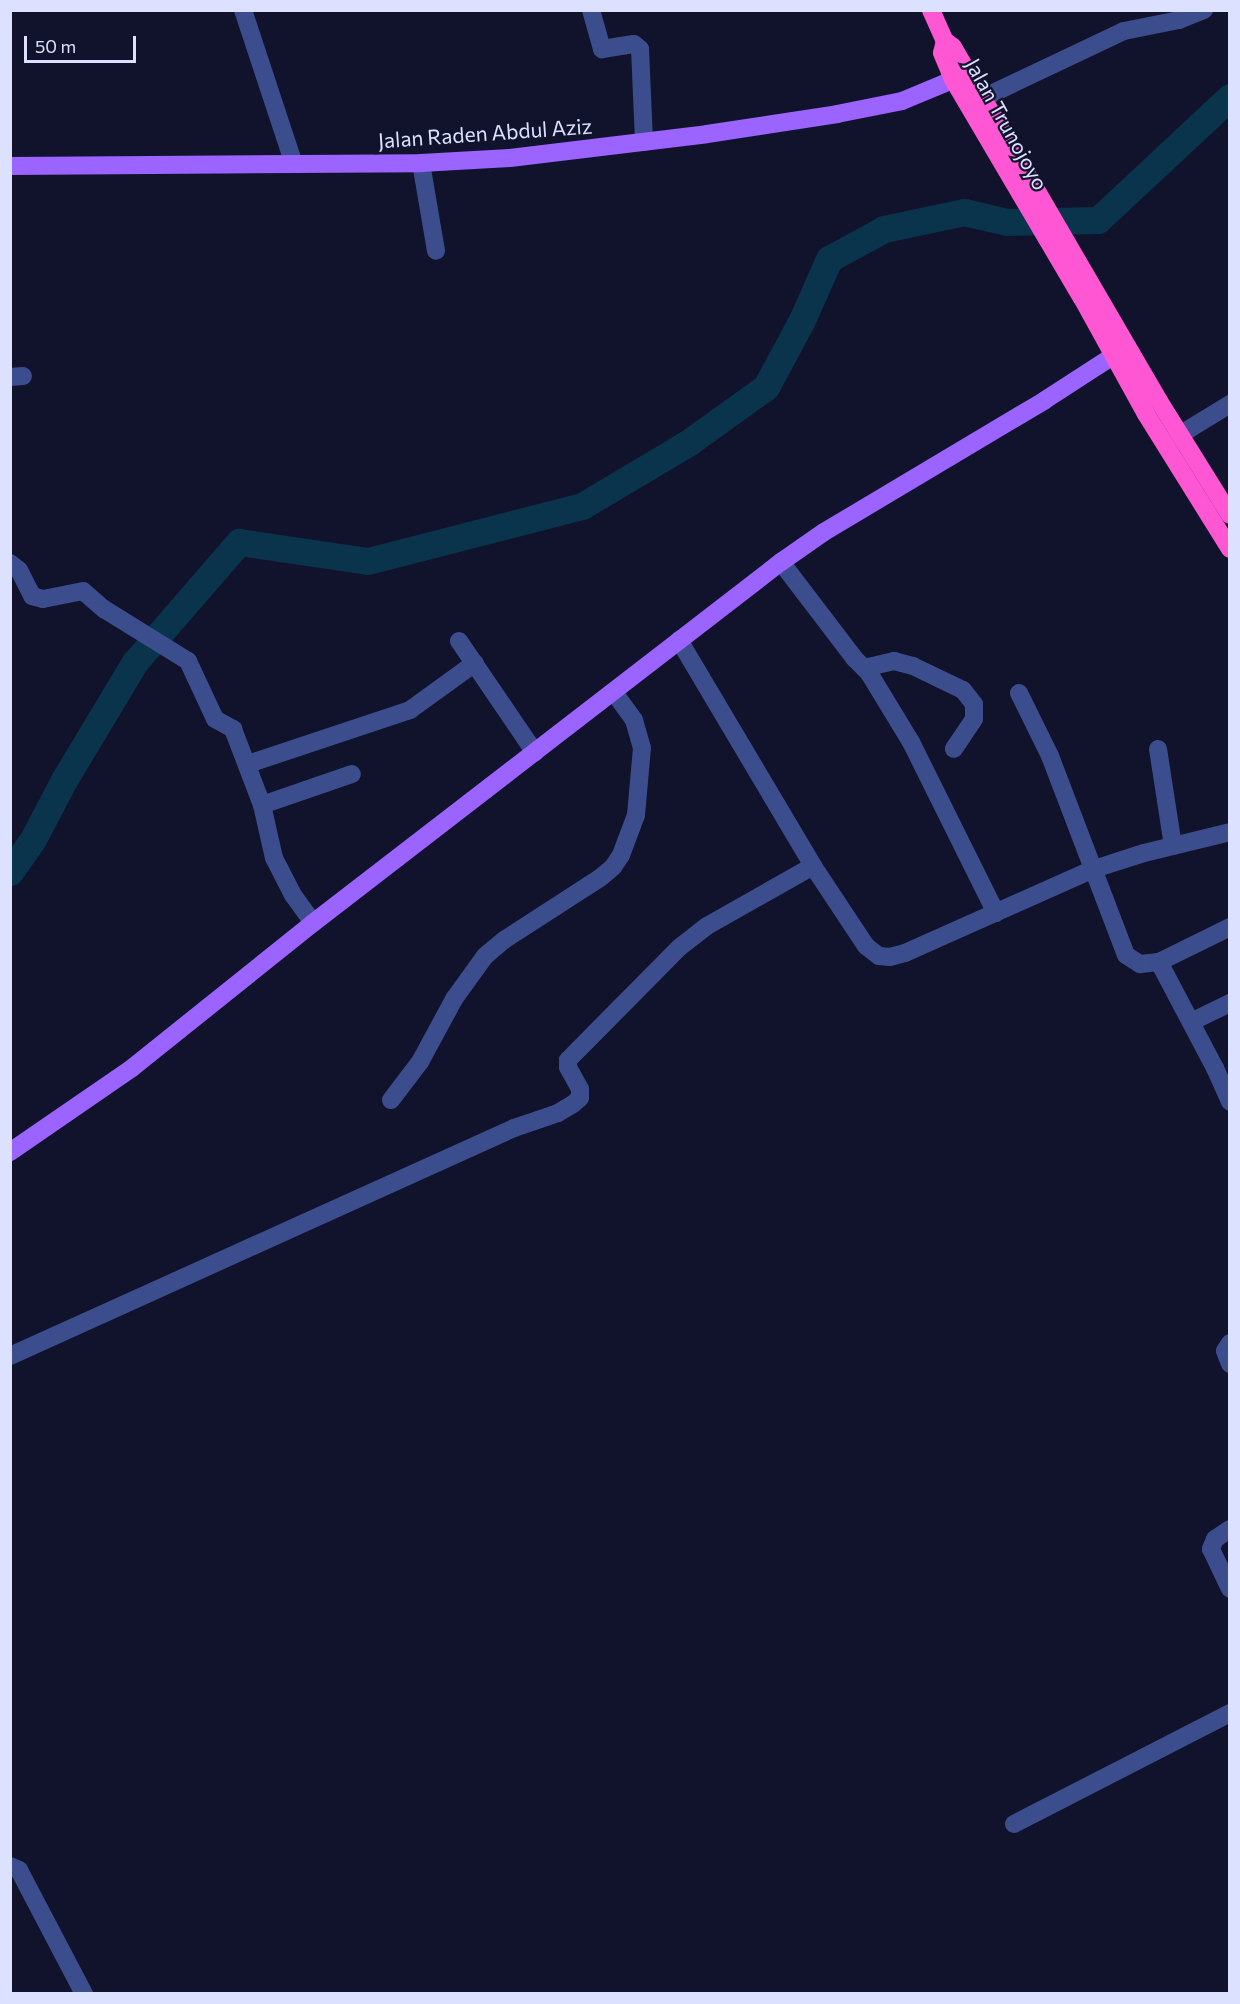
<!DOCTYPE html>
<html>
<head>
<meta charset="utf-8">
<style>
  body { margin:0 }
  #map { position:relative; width:1240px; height:2004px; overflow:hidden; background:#11132c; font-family:Commissioner,sans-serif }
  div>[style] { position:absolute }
  .river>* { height:27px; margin:-13.5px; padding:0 13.5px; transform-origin:13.5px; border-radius:13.5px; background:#0a344c }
  .minor>* { height:18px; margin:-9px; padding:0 9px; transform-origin:9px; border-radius:9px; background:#3b4d8c }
  .major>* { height:18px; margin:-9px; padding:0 9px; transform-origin:9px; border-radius:9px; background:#9b63ff }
  .highway>* { height:18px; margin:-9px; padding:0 9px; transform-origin:9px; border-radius:9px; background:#ff57d4 }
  span { translate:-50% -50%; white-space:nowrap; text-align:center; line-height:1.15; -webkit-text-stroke:4.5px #11132c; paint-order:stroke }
  .street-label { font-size:21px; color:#dce1ff }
  .frame { position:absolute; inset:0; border:12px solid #dce1ff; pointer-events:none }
  .scale { position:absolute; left:24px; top:36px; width:112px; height:27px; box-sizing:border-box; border:3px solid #dce1ff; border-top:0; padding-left:8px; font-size:18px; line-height:21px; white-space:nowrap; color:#dce1ff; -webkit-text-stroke:4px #11132c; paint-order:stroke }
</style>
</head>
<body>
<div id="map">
  <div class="river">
    <div style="left:10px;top:872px;width:40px;rotate:-55.1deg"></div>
    <div style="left:33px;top:839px;width:67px;rotate:-62.3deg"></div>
    <div style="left:64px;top:780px;width:138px;rotate:-59deg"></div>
    <div style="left:135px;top:662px;width:159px;rotate:-49.1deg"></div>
    <div style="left:239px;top:542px;width:130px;rotate:8.4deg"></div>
    <div style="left:368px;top:561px;width:221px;rotate:-14.4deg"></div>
    <div style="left:582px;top:506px;width:123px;rotate:-30.7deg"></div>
    <div style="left:688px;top:443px;width:96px;rotate:-35.7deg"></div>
    <div style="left:766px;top:387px;width:76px;rotate:-61.8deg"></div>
    <div style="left:802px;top:320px;width:67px;rotate:-66.1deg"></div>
    <div style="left:829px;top:259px;width:63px;rotate:-28.6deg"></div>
    <div style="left:884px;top:229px;width:82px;rotate:-12deg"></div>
    <div style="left:964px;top:212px;width:44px;rotate:13.1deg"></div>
    <div style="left:1007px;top:222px;width:91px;rotate:-1.3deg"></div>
    <div style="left:1098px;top:220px;width:180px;rotate:-43deg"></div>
  </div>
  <div class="minor">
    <div style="left:243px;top:10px;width:162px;rotate:71.7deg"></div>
    <div style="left:591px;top:10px;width:41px;rotate:74.2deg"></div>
    <div style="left:602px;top:49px;width:32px;rotate:-9deg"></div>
    <div style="left:634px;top:44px;width:8px;rotate:40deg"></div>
    <div style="left:640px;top:49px;width:93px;rotate:87.5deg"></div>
    <div style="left:970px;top:104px;width:170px;rotate:-25.4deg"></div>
    <div style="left:1124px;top:31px;width:56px;rotate:-11.3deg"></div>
    <div style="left:1179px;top:20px;width:27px;rotate:-22deg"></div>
    <div style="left:421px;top:163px;width:89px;rotate:80.3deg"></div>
    <div style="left:10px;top:377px;width:13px;rotate:-4deg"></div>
    <div style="left:1168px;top:442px;width:73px;rotate:-31.5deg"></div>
    <div style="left:781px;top:562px;width:122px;rotate:52.7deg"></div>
    <div style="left:855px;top:659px;width:20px;rotate:45deg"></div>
    <div style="left:869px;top:673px;width:81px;rotate:58.7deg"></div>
    <div style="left:911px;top:742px;width:191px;rotate:63.6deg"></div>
    <div style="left:10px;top:563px;width:11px;rotate:38deg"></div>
    <div style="left:19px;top:570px;width:29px;rotate:63deg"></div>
    <div style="left:32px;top:596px;width:11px;rotate:15deg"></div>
    <div style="left:43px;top:599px;width:41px;rotate:-11.3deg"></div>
    <div style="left:83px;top:591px;width:28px;rotate:41deg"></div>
    <div style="left:104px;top:609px;width:99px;rotate:31.8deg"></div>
    <div style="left:188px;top:661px;width:64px;rotate:65deg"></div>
    <div style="left:215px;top:719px;width:21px;rotate:29deg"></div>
    <div style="left:233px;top:729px;width:81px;rotate:69.1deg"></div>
    <div style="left:262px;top:805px;width:54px;rotate:77.2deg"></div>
    <div style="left:274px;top:858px;width:42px;rotate:62.8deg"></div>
    <div style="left:293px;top:895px;width:34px;rotate:54deg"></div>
    <div style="left:679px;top:640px;width:263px;rotate:59.3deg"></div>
    <div style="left:813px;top:866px;width:96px;rotate:56.5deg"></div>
    <div style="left:866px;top:946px;width:16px;rotate:38deg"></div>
    <div style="left:879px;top:956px;width:11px;rotate:5deg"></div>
    <div style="left:890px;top:957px;width:16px;rotate:-15deg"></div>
    <div style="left:905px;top:953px;width:207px;rotate:-24deg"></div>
    <div style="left:1094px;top:869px;width:52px;rotate:-17.7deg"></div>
    <div style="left:1144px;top:853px;width:89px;rotate:-13.7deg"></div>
    <div style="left:459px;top:641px;width:135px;rotate:55.8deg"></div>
    <div style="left:864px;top:668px;width:31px;rotate:-13deg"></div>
    <div style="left:894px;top:661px;width:20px;rotate:15deg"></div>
    <div style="left:913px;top:666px;width:55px;rotate:25.6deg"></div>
    <div style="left:963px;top:690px;width:18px;rotate:52deg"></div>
    <div style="left:974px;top:704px;width:15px;rotate:90deg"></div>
    <div style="left:974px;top:719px;width:36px;rotate:124deg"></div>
    <div style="left:1019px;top:693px;width:70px;rotate:63.8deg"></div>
    <div style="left:1050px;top:756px;width:213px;rotate:69.1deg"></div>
    <div style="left:1126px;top:955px;width:17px;rotate:33deg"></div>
    <div style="left:1140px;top:964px;width:19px;rotate:-6deg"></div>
    <div style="left:1159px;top:962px;width:79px;rotate:-26.2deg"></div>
    <div style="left:1158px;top:749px;width:98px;rotate:81.2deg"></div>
    <div style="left:248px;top:764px;width:171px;rotate:-18.4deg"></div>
    <div style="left:410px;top:710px;width:80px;rotate:-35.9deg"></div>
    <div style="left:262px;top:805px;width:95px;rotate:-19deg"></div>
    <div style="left:1159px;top:962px;width:120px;rotate:62.2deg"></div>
    <div style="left:1215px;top:1068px;width:37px;rotate:66deg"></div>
    <div style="left:1191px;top:1022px;width:43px;rotate:-26deg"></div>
    <div style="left:391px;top:1100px;width:48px;rotate:-52.7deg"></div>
    <div style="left:420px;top:1062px;width:72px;rotate:-61.6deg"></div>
    <div style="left:454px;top:999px;width:53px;rotate:-54.2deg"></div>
    <div style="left:485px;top:956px;width:25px;rotate:-40deg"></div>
    <div style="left:504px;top:940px;width:114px;rotate:-32.9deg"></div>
    <div style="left:600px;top:878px;width:17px;rotate:-40deg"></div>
    <div style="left:613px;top:867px;width:14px;rotate:-56deg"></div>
    <div style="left:621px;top:855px;width:43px;rotate:-69.4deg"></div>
    <div style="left:636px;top:815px;width:67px;rotate:-84.9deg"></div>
    <div style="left:642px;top:748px;width:29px;rotate:-106deg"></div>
    <div style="left:634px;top:720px;width:34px;rotate:-126deg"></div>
    <div style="left:1230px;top:1343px;width:9px;rotate:122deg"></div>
    <div style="left:1225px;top:1351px;width:14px;rotate:69deg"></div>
    <div style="left:10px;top:1356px;width:553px;rotate:-24.34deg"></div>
    <div style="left:514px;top:1128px;width:46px;rotate:-18.8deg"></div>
    <div style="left:558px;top:1113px;width:17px;rotate:-31deg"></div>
    <div style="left:573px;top:1104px;width:9px;rotate:-41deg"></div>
    <div style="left:580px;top:1098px;width:9px;rotate:-90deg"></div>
    <div style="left:580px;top:1089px;width:25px;rotate:-119deg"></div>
    <div style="left:568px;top:1067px;width:7px;rotate:-90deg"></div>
    <div style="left:568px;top:1060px;width:159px;rotate:-45.3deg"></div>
    <div style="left:680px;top:947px;width:34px;rotate:-38deg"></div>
    <div style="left:707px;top:926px;width:122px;rotate:-29.5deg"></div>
    <div style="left:1230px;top:1529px;width:18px;rotate:146deg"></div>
    <div style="left:1215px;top:1539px;width:11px;rotate:112deg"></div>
    <div style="left:1211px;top:1549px;width:44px;rotate:64.6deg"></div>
    <div style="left:1014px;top:1824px;width:243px;rotate:-27.2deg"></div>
    <div style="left:10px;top:1866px;width:10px;rotate:24deg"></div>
    <div style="left:19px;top:1870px;width:140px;rotate:62.3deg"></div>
  </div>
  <div class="major">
    <div style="left:10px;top:166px;width:411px;rotate:-0.4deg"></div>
    <div style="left:421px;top:163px;width:89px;rotate:-3.2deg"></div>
    <div style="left:510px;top:158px;width:198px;rotate:-6.9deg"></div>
    <div style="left:707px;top:134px;width:132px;rotate:-8.7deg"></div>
    <div style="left:837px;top:114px;width:66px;rotate:-11.3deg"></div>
    <div style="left:902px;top:101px;width:70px;rotate:-22.6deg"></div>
    <div style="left:10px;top:1152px;width:148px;rotate:-34.5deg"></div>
    <div style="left:132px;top:1068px;width:232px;rotate:-38.7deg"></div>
    <div style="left:313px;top:923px;width:591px;rotate:-37.65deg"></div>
    <div style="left:781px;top:562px;width:52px;rotate:-34.9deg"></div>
    <div style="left:824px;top:532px;width:257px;rotate:-30.8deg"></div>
    <div style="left:1045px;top:400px;width:98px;rotate:-32.9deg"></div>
  </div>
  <div class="highway">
    <div style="left:931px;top:10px;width:34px;rotate:66deg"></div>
    <div style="left:945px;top:41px;width:10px;rotate:37deg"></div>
    <div style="left:953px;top:47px;width:410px;rotate:59.8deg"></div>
    <div style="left:1159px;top:401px;width:134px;rotate:58.1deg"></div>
    <div style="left:945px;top:41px;width:12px;rotate:104deg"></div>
    <div style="left:942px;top:53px;width:30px;rotate:67deg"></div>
    <div style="left:954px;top:81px;width:252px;rotate:59.5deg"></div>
    <div style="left:1082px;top:298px;width:132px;rotate:61.1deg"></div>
    <div style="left:1146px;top:414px;width:159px;rotate:58.1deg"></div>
  </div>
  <div class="street-label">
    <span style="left:1007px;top:124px;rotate:61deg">Jalan Trunojoyo</span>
    <span style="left:485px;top:133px;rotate:-4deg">Jalan Raden Abdul Aziz</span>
  </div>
  <div class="frame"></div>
  <div class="scale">50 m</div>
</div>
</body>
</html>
